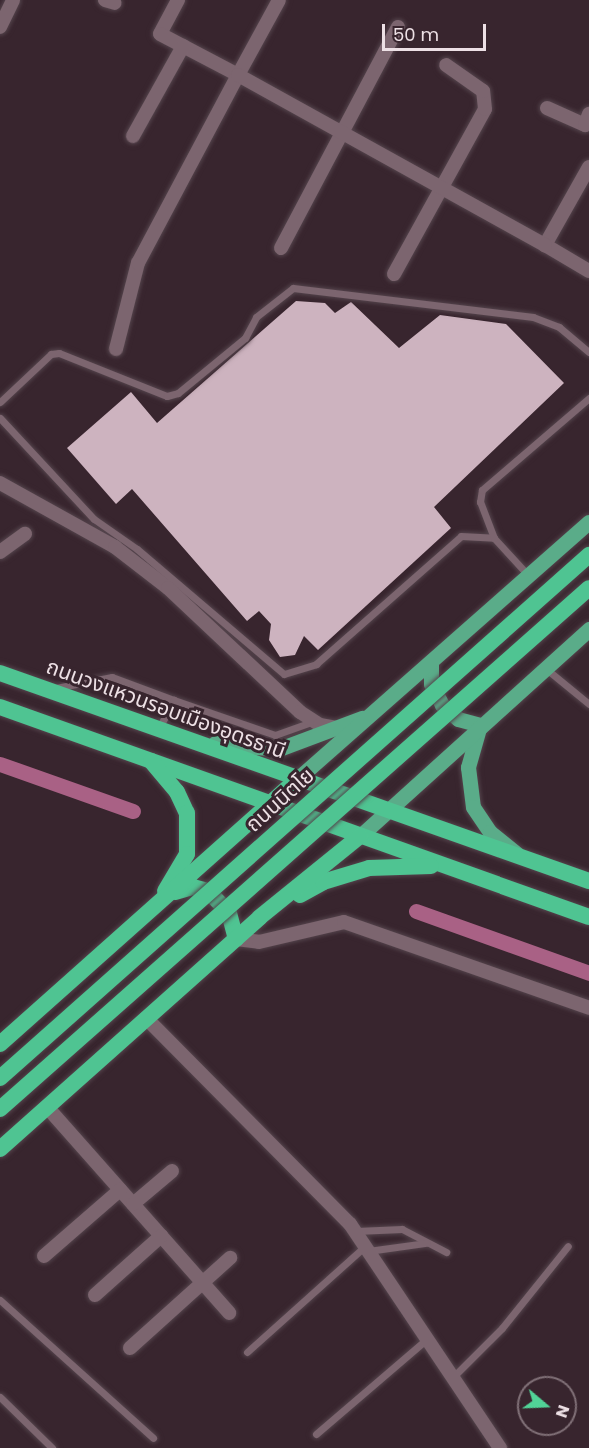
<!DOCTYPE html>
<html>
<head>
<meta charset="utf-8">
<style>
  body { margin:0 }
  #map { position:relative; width:589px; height:1448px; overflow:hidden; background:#38252e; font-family:Poppins,"Noto Sans Thai",sans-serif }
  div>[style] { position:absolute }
  .canal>* { height:15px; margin:-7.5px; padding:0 7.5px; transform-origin:7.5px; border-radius:7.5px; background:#a96185 }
  .building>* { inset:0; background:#cdb3bf }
  .roads { filter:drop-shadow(0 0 2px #54444c) drop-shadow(0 0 2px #54444c) }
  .service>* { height:7px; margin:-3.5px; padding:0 3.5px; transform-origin:3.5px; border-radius:3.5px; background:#7c656f }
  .minor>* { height:14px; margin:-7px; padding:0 7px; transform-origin:7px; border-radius:7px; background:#7c656f }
  .primary>* { height:15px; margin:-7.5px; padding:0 7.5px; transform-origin:7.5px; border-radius:7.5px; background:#5aac89 }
  .trunk>* { height:16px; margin:-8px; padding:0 8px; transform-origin:8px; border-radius:8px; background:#4fc492 }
  .bridges { filter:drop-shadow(0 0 2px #54444c) drop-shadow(0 0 2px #54444c) }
  .trunk-bridge>* { height:16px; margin:-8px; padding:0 8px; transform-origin:8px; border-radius:8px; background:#4fc492 }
  span { translate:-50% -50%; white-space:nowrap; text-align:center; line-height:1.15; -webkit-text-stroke:6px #38252e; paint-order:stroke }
  .street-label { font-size:21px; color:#ede0e5 }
  .north { position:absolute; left:517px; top:1376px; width:60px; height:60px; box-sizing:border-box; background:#38252e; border:2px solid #807077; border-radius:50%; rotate:109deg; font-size:16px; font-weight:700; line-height:24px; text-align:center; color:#ede0e5 }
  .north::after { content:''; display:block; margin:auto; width:21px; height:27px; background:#51d397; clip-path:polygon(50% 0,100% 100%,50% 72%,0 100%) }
  .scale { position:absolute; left:382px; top:24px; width:104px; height:27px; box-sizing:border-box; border:3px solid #ede0e5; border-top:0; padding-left:8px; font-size:18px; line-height:21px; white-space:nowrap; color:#ede0e5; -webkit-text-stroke:4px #38252e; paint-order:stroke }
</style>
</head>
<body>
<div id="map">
  <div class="canal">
    <div style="left:0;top:764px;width:141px;rotate:19.5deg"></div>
    <div style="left:416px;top:911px;width:184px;rotate:19.7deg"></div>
  </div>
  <div class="building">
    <div style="clip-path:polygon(296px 301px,325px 303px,335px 313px,351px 302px,399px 348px,440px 315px,506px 324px,564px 383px,434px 507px,451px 528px,318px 650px,304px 636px,295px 655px,280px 657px,269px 640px,271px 624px,259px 611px,247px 621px,132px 489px,116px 504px,67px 448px,131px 392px,157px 423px)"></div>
  </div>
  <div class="roads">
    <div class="service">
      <div style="left:0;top:402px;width:70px;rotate:-43.3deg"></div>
      <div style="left:51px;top:354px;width:8px;rotate:-7deg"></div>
      <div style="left:59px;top:353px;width:116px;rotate:21.7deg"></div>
      <div style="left:167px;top:396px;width:11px;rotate:-15deg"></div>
      <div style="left:178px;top:393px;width:87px;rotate:-39.4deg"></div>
      <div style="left:245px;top:338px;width:24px;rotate:-62deg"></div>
      <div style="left:256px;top:317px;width:47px;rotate:-38.1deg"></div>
      <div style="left:293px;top:288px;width:242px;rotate:6.9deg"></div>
      <div style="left:533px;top:317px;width:28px;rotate:21deg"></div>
      <div style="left:559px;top:327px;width:39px;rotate:40deg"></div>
      <div style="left:0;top:418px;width:138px;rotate:47.1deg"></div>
      <div style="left:94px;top:519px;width:52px;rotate:34.9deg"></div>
      <div style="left:137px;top:549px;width:193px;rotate:40.4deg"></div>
      <div style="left:284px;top:674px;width:34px;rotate:-17deg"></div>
      <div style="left:316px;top:664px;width:193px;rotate:-41.4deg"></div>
      <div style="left:461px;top:536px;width:33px;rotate:3deg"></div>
      <div style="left:494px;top:538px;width:50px;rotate:47.4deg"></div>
      <div style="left:494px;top:538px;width:39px;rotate:-111deg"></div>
      <div style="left:480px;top:502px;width:12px;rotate:-81deg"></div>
      <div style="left:482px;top:490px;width:141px;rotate:-40.7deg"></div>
      <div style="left:545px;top:668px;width:57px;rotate:39.3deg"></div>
      <div style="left:56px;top:688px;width:57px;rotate:-11.1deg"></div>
      <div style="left:112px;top:677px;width:66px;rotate:20.4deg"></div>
      <div style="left:159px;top:728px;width:32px;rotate:-62deg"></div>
      <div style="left:174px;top:700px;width:107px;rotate:19.1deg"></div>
      <div style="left:275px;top:735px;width:41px;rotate:-19.7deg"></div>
      <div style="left:356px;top:1231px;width:46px;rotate:-2.5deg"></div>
      <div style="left:402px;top:1229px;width:50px;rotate:27.6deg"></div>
      <div style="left:368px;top:1251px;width:59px;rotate:-7.9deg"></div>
      <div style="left:0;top:1300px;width:206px;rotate:42deg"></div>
      <div style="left:247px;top:1352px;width:159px;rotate:-41.9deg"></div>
      <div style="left:453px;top:1377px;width:69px;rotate:-45deg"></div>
      <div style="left:502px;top:1328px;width:105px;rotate:-51.2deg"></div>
      <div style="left:0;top:1397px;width:73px;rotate:44.4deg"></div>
      <div style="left:316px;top:1434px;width:146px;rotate:-40.6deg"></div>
    </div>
    <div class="minor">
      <div style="left:105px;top:0;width:10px;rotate:17deg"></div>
      <div style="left:178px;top:0;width:38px;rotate:118deg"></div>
      <div style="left:160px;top:34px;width:88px;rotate:27.7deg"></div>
      <div style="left:238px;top:75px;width:85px;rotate:-61.3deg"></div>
      <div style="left:0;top:27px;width:30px;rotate:-64deg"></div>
      <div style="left:547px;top:108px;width:42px;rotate:24.1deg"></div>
      <div style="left:585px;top:125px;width:12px;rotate:-70deg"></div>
      <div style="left:133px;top:136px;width:103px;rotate:-60.9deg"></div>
      <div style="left:589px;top:167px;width:90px;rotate:119.4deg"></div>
      <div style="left:545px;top:245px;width:51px;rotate:30.6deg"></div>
      <div style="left:281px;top:248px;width:250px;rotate:-62.1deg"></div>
      <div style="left:394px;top:274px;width:188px;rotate:-61.1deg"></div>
      <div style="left:485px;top:109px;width:18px;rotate:-96deg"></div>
      <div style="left:483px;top:91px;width:45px;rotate:-144.9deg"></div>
      <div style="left:116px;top:349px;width:89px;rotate:-75.7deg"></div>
      <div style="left:138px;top:263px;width:213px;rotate:-62deg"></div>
      <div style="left:238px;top:75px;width:351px;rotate:29deg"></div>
      <div style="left:0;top:483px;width:132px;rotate:29.1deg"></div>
      <div style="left:115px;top:547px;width:67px;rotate:37.7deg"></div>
      <div style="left:168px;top:588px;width:181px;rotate:43.2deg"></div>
      <div style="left:300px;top:712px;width:24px;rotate:33deg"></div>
      <div style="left:320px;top:725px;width:17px;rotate:10deg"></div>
      <div style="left:0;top:552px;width:31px;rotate:-36deg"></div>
      <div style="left:236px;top:939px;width:23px;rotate:7deg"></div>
      <div style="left:259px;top:942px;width:87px;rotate:-13.2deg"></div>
      <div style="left:344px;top:922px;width:260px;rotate:19.3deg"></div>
      <div style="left:146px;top:1018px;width:290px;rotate:45.3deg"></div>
      <div style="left:350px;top:1224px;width:270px;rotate:56.2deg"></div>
      <div style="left:47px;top:1107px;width:275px;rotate:48.5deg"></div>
      <div style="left:133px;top:1204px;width:51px;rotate:-40.2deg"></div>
      <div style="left:44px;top:1256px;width:101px;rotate:-41deg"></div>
      <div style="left:95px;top:1295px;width:89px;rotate:-41.8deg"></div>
      <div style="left:130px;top:1348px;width:135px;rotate:-42deg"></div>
    </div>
    <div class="primary">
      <div style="left:431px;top:664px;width:20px;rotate:90deg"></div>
      <div style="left:431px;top:684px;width:24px;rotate:62deg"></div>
      <div style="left:442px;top:705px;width:21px;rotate:41deg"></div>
      <div style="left:458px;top:719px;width:23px;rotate:15deg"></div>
      <div style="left:480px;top:725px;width:44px;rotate:105.9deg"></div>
      <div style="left:468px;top:767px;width:40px;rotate:82.9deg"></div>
      <div style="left:473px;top:807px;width:30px;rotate:56deg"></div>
      <div style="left:490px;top:832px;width:35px;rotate:39deg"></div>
      <div style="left:215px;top:743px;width:64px;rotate:5.4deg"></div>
      <div style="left:279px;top:749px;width:89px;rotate:-20.5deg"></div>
      <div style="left:296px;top:780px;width:390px;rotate:-41.4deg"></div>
      <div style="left:360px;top:836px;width:309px;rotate:-42.1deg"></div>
    </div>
    <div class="trunk">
      <div style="left:0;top:673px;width:625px;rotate:19.45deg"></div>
      <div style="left:0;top:707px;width:625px;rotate:19.62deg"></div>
      <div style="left:151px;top:761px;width:40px;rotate:50deg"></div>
      <div style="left:177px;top:792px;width:23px;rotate:65deg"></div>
      <div style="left:187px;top:813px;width:41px;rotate:90deg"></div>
      <div style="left:187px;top:854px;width:43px;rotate:120.7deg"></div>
      <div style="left:175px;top:892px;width:19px;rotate:-16deg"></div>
      <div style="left:193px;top:887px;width:16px;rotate:15deg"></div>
      <div style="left:208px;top:891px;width:30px;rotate:46deg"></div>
      <div style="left:229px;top:913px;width:27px;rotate:75deg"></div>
      <div style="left:300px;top:895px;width:26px;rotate:-29deg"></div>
      <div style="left:323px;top:882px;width:48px;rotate:-16.9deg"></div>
      <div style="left:369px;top:868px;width:62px;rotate:-1.8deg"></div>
      <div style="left:0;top:1044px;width:397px;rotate:-41.7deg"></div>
      <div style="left:0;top:1149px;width:348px;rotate:-41.7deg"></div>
      <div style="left:260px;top:917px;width:129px;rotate:-39deg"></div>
    </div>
  </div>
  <div class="bridges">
    <div class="trunk-bridge">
      <div style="left:0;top:1078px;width:788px;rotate:-41.6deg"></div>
      <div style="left:0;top:1109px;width:786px;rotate:-41.49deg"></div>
    </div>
  </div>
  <div class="street-label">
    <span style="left:166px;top:709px;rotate:20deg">ถนนวงแหวนรอบเมืองอุดรธานี</span>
    <span style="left:280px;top:800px;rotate:-42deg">ถนนนิตโย</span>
  </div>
  <div class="north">N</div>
  <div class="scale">50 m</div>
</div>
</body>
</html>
